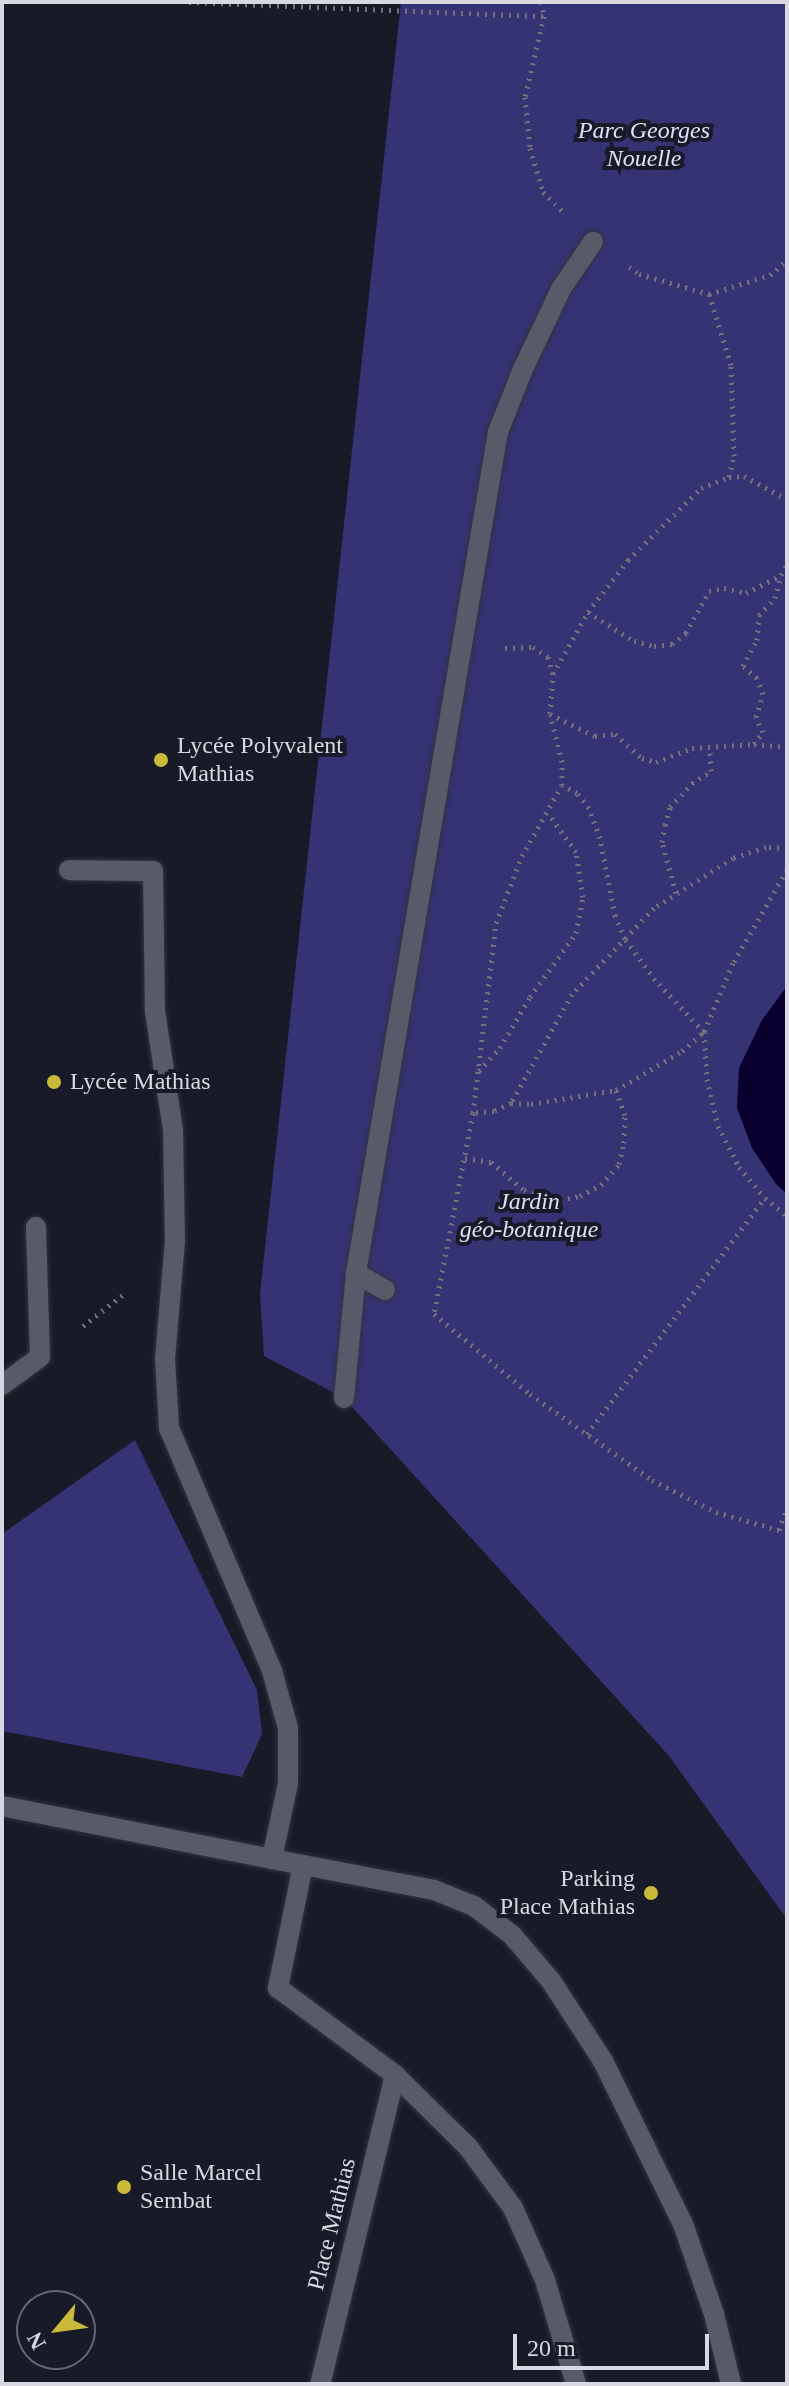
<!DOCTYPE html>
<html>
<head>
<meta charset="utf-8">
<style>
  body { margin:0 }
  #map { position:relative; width:789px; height:2386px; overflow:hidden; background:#191a27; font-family:Georgia,serif }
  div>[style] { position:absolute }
  .green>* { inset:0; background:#353374 }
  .water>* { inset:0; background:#090030 }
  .path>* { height:5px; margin-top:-2.5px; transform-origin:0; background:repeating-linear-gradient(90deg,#71727d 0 2px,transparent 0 8px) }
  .roads { filter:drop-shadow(0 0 2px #33333e) drop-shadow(0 0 2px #33333e) }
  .service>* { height:20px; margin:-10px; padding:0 10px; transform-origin:10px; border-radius:10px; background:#585a6a }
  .minor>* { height:20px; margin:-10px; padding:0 10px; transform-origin:10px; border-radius:10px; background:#585a6a }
  .dots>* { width:22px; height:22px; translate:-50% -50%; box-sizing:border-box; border:4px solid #191a27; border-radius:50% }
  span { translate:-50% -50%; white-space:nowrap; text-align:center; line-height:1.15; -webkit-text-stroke:8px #191a27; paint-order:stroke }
  .park-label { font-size:24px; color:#dee0f7; font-style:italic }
  .poi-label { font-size:24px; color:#d7d8e1 }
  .left { translate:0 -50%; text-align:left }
  .right { translate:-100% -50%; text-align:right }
  .street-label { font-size:24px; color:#d7d8e1 }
  .frame { position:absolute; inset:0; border:4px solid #d7d8e1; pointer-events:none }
  .north { position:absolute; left:16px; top:2290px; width:80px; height:80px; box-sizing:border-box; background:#191a27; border:2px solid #656671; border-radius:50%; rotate:241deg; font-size:22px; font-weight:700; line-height:32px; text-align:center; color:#d7d8e1 }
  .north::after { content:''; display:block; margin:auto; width:28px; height:36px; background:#cbb939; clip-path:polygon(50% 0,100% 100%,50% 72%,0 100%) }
  .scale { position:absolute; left:513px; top:2334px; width:196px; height:36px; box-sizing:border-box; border:4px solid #d7d8e1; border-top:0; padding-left:10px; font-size:24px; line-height:28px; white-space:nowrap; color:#d7d8e1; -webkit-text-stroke:6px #191a27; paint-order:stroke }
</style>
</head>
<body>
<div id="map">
  <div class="green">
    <div style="clip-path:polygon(401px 2px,787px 2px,787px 1919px,669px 1756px,344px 1398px,264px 1356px,260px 1294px)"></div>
    <div style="clip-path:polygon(135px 1440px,257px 1690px,262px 1734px,242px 1777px,2px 1731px,2px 1534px)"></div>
  </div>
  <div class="water">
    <div style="clip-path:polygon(787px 986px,787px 1194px,776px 1184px,752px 1148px,737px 1108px,739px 1068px,762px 1020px)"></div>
  </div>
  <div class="path">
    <div style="left:189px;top:2px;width:355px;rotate:2.3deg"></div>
    <div style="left:541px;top:2px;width:14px;rotate:78deg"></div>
    <div style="left:544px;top:16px;width:83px;rotate:103.2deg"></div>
    <div style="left:525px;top:97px;width:51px;rotate:84.4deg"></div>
    <div style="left:530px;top:148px;width:46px;rotate:73.5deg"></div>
    <div style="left:543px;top:192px;width:28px;rotate:45deg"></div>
    <div style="left:629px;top:267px;width:12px;rotate:35deg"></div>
    <div style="left:639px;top:274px;width:73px;rotate:15.9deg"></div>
    <div style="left:709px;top:294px;width:64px;rotate:-17.3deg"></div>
    <div style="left:770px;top:275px;width:23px;rotate:-41deg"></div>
    <div style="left:729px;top:477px;width:15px;rotate:-4deg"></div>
    <div style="left:744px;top:476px;width:48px;rotate:28.7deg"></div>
    <div style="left:588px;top:612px;width:54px;rotate:32.2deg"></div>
    <div style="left:634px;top:641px;width:21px;rotate:14deg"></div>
    <div style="left:654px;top:646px;width:18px;rotate:-6deg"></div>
    <div style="left:672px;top:644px;width:18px;rotate:-38deg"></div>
    <div style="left:686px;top:633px;width:48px;rotate:-61.3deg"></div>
    <div style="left:709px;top:591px;width:15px;rotate:-11deg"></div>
    <div style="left:724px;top:588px;width:23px;rotate:13deg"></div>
    <div style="left:746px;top:593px;width:39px;rotate:-27deg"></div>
    <div style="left:781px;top:575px;width:12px;rotate:-59deg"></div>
    <div style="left:505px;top:648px;width:28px;rotate:-2deg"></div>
    <div style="left:533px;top:647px;width:18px;rotate:34deg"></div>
    <div style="left:548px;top:657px;width:18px;rotate:74deg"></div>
    <div style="left:550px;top:714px;width:50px;rotate:26.1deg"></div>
    <div style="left:595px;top:736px;width:20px;rotate:-6deg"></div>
    <div style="left:615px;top:734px;width:36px;rotate:42deg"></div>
    <div style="left:642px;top:758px;width:15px;rotate:16deg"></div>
    <div style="left:656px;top:762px;width:39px;rotate:-21deg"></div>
    <div style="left:692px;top:748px;width:62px;rotate:-3.7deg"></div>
    <div style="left:754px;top:744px;width:33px;rotate:5deg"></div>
    <div style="left:754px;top:744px;width:15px;rotate:-53deg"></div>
    <div style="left:763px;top:732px;width:17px;rotate:-115deg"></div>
    <div style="left:756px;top:717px;width:24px;rotate:-73deg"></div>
    <div style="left:763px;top:694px;width:17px;rotate:-111deg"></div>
    <div style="left:757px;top:678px;width:18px;rotate:-139deg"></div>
    <div style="left:743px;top:666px;width:30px;rotate:-62deg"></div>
    <div style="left:757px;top:640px;width:25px;rotate:-85deg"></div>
    <div style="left:759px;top:615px;width:23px;rotate:-47deg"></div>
    <div style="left:775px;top:598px;width:24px;rotate:-75deg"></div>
    <div style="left:787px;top:848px;width:21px;rotate:-177deg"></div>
    <div style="left:766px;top:847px;width:35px;rotate:162deg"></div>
    <div style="left:733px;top:858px;width:93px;rotate:147.7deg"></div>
    <div style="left:654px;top:908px;width:119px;rotate:133.6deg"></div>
    <div style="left:572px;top:994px;width:125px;rotate:119.2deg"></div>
    <div style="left:511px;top:1103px;width:19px;rotate:155deg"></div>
    <div style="left:494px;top:1111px;width:21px;rotate:175deg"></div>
    <div style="left:473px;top:1113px;width:205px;rotate:101deg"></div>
    <div style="left:434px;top:1314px;width:125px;rotate:39.8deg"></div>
    <div style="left:530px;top:1394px;width:149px;rotate:35.2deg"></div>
    <div style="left:652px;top:1480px;width:72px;rotate:26.6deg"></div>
    <div style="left:716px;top:1512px;width:66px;rotate:15.9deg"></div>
    <div style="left:779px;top:1530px;width:23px;rotate:-70deg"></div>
    <div style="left:787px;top:870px;width:108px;rotate:120.1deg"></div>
    <div style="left:733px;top:963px;width:75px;rotate:112.8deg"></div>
    <div style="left:704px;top:1032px;width:47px;rotate:86.3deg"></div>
    <div style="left:707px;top:1079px;width:48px;rotate:76.8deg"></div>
    <div style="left:718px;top:1126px;width:46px;rotate:62.9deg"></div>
    <div style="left:739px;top:1167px;width:40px;rotate:50deg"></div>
    <div style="left:765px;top:1198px;width:28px;rotate:39deg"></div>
    <div style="left:676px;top:893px;width:53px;rotate:-105.4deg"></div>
    <div style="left:662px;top:842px;width:17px;rotate:-80deg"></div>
    <div style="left:665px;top:825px;width:19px;rotate:-74deg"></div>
    <div style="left:670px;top:807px;width:33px;rotate:-47deg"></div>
    <div style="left:692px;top:783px;width:22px;rotate:-32deg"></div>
    <div style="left:711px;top:771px;width:22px;rotate:-93deg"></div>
    <div style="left:479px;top:1071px;width:31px;rotate:-48deg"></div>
    <div style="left:500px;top:1048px;width:59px;rotate:-59.5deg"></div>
    <div style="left:530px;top:997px;width:79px;rotate:-54.3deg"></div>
    <div style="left:576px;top:933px;width:37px;rotate:-79deg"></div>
    <div style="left:583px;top:897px;width:46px;rotate:-98.8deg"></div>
    <div style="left:576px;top:852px;width:48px;rotate:-125.7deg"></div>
    <div style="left:511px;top:1103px;width:20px;rotate:3deg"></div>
    <div style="left:531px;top:1104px;width:86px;rotate:-9.4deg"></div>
    <div style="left:473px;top:1113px;width:191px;rotate:-83.1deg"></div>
    <div style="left:496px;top:923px;width:72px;rotate:-68.8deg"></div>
    <div style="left:522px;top:856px;width:81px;rotate:-60.6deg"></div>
    <div style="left:562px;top:785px;width:23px;rotate:-90deg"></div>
    <div style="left:562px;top:762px;width:49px;rotate:-104deg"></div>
    <div style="left:550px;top:714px;width:40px;rotate:-85.7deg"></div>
    <div style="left:553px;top:674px;width:71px;rotate:-60.6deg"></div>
    <div style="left:588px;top:612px;width:66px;rotate:-52.4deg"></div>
    <div style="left:628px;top:560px;width:103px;rotate:-44.6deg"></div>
    <div style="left:701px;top:488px;width:30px;rotate:-21deg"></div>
    <div style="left:729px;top:477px;width:22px;rotate:-77deg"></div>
    <div style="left:734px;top:456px;width:91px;rotate:-91.9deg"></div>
    <div style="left:731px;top:365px;width:74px;rotate:-107.2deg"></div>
    <div style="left:465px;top:1158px;width:26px;rotate:9deg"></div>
    <div style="left:491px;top:1162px;width:43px;rotate:40.3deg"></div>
    <div style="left:524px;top:1190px;width:30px;rotate:21deg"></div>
    <div style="left:552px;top:1201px;width:28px;rotate:-10deg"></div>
    <div style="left:580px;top:1196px;width:24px;rotate:-28deg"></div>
    <div style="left:601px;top:1185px;width:28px;rotate:-49deg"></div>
    <div style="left:619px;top:1164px;width:22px;rotate:-77deg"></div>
    <div style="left:624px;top:1143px;width:28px;rotate:-88deg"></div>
    <div style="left:625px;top:1115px;width:27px;rotate:-110deg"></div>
    <div style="left:616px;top:1090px;width:77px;rotate:-30.6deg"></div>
    <div style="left:682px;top:1051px;width:29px;rotate:-41deg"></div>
    <div style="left:704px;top:1032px;width:71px;rotate:-133.3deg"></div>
    <div style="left:655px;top:980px;width:51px;rotate:-126.2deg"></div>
    <div style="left:625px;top:939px;width:25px;rotate:-113deg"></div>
    <div style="left:615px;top:916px;width:79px;rotate:-100.9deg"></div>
    <div style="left:600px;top:838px;width:32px;rotate:-110deg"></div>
    <div style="left:589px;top:808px;width:19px;rotate:-129deg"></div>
    <div style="left:577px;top:793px;width:17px;rotate:-152deg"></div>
    <div style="left:83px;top:1326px;width:53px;rotate:-38.2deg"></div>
    <div style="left:587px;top:1434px;width:296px;rotate:-53deg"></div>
  </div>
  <div class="roads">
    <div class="service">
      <div style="left:69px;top:870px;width:84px;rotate:0.7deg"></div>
      <div style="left:153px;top:871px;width:140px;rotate:89.2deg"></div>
      <div style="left:155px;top:1011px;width:120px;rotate:81.4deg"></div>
      <div style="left:173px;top:1130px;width:110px;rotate:89deg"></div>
      <div style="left:175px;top:1240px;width:118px;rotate:94.8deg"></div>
      <div style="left:165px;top:1358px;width:70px;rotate:86.7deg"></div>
      <div style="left:169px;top:1428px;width:264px;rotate:67deg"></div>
      <div style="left:272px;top:1671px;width:59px;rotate:74.3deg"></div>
      <div style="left:288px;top:1728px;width:55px;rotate:90deg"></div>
      <div style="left:288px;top:1783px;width:78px;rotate:101.9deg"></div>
      <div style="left:385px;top:1290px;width:34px;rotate:-150deg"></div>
      <div style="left:356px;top:1273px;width:853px;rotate:-80.42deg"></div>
      <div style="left:498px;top:432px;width:68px;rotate:-68.4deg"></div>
      <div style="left:523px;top:369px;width:89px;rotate:-64.6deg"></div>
      <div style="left:561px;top:289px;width:57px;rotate:-55.8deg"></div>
      <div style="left:2px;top:1385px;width:47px;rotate:-36.4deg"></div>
      <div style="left:40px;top:1357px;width:130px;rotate:-91.8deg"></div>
      <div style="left:344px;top:1398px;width:126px;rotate:-84.5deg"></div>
      <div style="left:2px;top:1806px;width:307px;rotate:11.1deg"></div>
      <div style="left:303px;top:1865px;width:126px;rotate:101.5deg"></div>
      <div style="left:278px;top:1988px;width:146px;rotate:36.6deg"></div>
      <div style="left:395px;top:2075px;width:318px;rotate:103.6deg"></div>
      <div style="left:395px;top:2075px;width:103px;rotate:44.6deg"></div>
      <div style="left:468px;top:2147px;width:76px;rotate:53.6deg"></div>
      <div style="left:513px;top:2208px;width:79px;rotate:66deg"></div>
      <div style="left:545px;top:2280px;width:109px;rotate:73.4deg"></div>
    </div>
    <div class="minor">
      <div style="left:303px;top:1865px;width:133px;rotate:10.8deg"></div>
      <div style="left:434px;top:1890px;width:43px;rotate:21.8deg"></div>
      <div style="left:474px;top:1906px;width:48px;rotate:37.3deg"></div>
      <div style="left:512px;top:1935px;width:60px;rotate:49.7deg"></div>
      <div style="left:551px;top:1981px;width:95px;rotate:57deg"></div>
      <div style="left:603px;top:2061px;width:182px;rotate:63.9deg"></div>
      <div style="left:683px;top:2224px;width:95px;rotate:71deg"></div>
      <div style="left:714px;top:2314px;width:72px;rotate:76.3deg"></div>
    </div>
  </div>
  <div class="dots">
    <div style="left:161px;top:760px;background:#cbb939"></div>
    <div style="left:54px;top:1082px;background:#cbb939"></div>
    <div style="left:651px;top:1893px;background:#cbb939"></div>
    <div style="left:124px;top:2187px;background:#cbb939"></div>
  </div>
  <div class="park-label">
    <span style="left:644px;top:145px">Parc Georges<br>Nouelle</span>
    <span style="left:529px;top:1216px">Jardin<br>géo-botanique</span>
  </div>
  <div class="poi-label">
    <span class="left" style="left:177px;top:760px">Lycée Polyvalent<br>Mathias</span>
    <span class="left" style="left:70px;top:1082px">Lycée Mathias</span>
    <span class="right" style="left:635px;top:1893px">Parking<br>Place Mathias</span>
    <span class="left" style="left:140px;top:2187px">Salle Marcel<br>Sembat</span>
  </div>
  <div class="street-label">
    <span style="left:332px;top:2224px;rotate:-76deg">Place Mathias</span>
  </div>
  <div class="frame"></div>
  <div class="north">N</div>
  <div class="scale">20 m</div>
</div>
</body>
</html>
